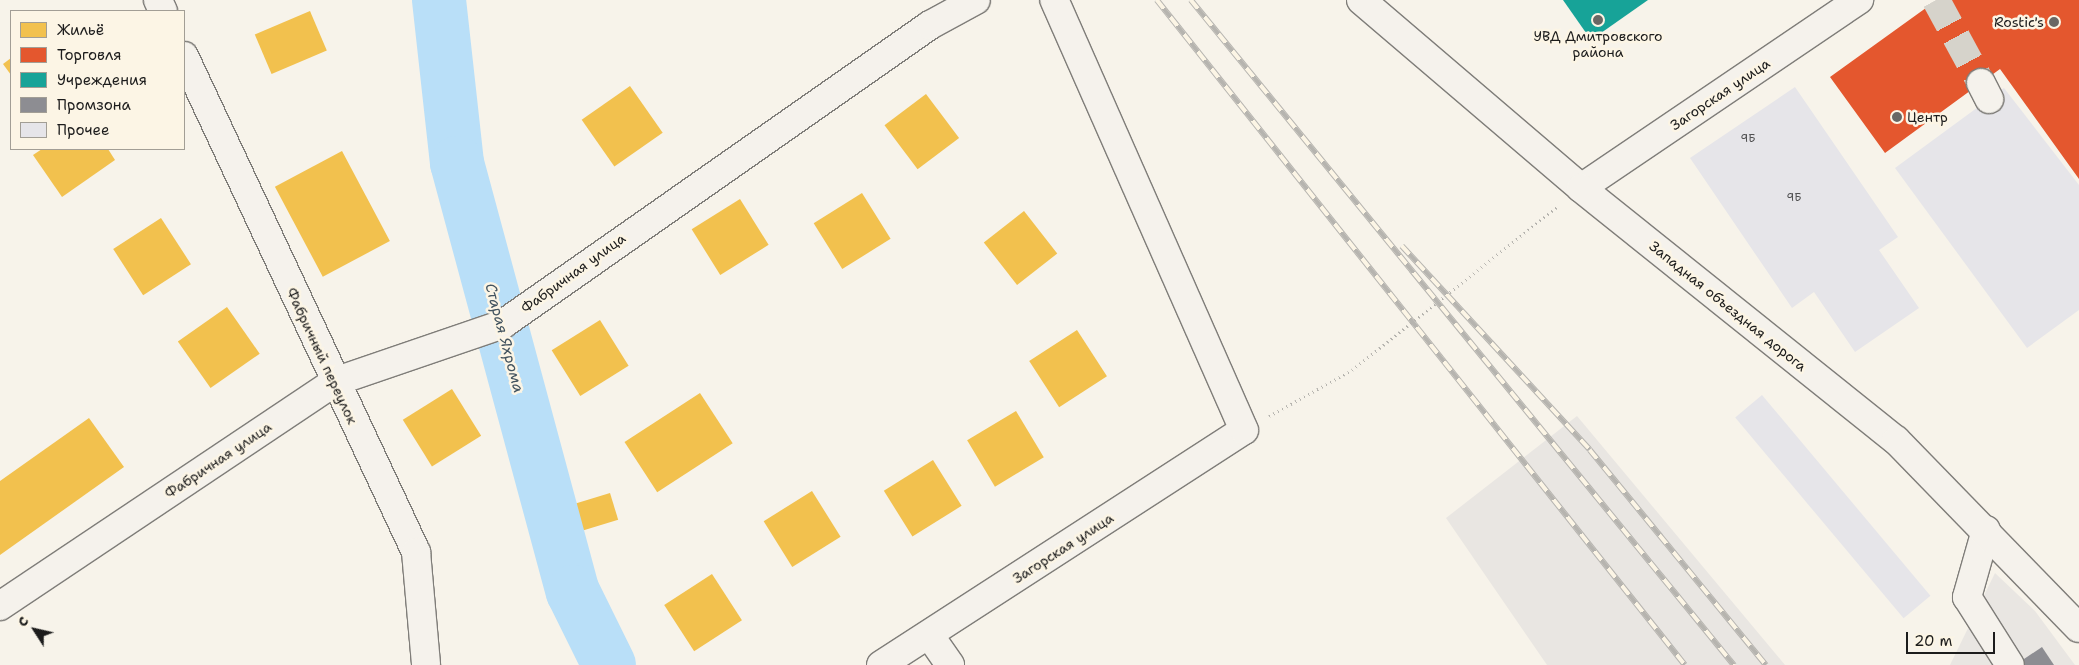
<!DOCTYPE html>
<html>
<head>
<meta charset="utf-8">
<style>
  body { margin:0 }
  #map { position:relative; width:2079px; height:665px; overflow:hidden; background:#f7f3ea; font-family:"Shantell Sans",sans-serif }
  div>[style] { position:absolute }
  .built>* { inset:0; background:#e9e6e2 }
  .homes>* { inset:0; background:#f2c14e; transform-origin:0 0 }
  .shops>* { inset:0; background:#e4572e }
  .public>* { inset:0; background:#17a398 }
  .industry>* { inset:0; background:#8d8d92 }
  .river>* { height:54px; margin:-27px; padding:0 27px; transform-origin:27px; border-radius:27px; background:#b9dff8 }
  .building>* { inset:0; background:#e6e5e9; transform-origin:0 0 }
  .minor-tunnel>* { height:28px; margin-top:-14px; transform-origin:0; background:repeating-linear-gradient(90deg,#d6d3cb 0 28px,transparent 0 42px) }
  .path>* { height:3px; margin-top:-1.5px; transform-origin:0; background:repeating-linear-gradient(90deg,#b6b4af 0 1px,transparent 0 5px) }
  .roads { filter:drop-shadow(1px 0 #7f7d79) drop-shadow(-1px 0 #7f7d79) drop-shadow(0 1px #7f7d79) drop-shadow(0 -1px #7f7d79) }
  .minor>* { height:28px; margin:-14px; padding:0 14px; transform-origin:14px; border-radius:14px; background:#f5f2ec }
  .major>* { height:28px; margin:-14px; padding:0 14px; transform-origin:14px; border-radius:14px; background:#f5f2ec }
  .rail>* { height:5.5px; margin-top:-2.75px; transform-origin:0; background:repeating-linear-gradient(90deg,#fcf5e5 0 11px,#b6b4af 0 22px); box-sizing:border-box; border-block:1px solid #b6b4af }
  .dots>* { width:14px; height:14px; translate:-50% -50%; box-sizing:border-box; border:2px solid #fcf5e5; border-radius:50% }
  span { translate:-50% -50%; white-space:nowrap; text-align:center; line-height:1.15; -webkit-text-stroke:5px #fcf5e5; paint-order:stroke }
  .number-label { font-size:11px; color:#4e4e4f }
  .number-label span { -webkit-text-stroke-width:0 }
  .poi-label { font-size:14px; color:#1c1c1c }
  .right { translate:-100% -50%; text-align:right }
  .left { translate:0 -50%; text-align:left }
  .street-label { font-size:14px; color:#1c1c1c }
  .water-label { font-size:15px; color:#435460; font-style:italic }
  .legend { position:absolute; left:10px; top:10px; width:175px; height:140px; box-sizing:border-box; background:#fcf5e5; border:1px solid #a29e95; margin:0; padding:6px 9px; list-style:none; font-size:15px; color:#1c1c1c }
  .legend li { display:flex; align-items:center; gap:10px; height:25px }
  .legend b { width:25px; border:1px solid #a29e95 }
  .north { position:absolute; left:10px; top:605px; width:50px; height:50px; -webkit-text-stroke:4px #fcf5e5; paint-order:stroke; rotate:305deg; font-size:14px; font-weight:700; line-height:20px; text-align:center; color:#1c1c1c }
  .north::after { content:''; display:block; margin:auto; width:18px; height:22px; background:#1c1c1c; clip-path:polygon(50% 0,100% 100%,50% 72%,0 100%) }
  .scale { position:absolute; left:1906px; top:632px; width:89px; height:22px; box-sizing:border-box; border:2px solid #1c1c1c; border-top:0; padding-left:6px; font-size:15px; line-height:18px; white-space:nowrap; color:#1c1c1c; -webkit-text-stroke:4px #fcf5e5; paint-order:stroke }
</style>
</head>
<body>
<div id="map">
  <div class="built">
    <div style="clip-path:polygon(1577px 416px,1785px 665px,1547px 665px,1446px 518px)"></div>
    <div style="clip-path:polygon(1995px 573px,2035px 611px,2075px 665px,1950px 665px)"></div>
  </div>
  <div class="homes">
    <div style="left:310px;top:11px;width:43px;height:60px;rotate:67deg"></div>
    <div style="clip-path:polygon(11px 58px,11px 75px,3px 64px)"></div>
    <div style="left:630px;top:86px;width:57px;height:59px;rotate:55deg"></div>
    <div style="left:926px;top:94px;width:55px;height:52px;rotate:53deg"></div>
    <div style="clip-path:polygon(42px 149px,108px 149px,115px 160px,62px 197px,33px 155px)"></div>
    <div style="left:342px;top:151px;width:102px;height:76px;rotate:62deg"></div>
    <div style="left:862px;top:193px;width:54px;height:57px;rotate:58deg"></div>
    <div style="left:740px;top:199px;width:54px;height:57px;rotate:58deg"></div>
    <div style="left:1024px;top:211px;width:54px;height:51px;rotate:52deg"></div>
    <div style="left:161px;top:218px;width:55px;height:57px;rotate:57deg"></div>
    <div style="left:227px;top:307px;width:57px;height:60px;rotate:55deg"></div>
    <div style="left:600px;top:320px;width:54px;height:57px;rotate:58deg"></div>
    <div style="left:1077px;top:330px;width:55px;height:57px;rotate:57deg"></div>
    <div style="left:452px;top:389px;width:55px;height:58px;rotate:58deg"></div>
    <div style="left:700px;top:393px;width:60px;height:90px;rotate:57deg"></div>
    <div style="left:1016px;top:411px;width:54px;height:57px;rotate:59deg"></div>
    <div style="clip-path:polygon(89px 418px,124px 467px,0 555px,0 481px)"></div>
    <div style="left:933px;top:460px;width:54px;height:58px;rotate:58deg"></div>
    <div style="left:812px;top:491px;width:54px;height:57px;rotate:58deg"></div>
    <div style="left:610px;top:493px;width:28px;height:60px;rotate:73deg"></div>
    <div style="left:712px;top:574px;width:55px;height:57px;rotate:57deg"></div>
  </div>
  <div class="shops">
    <div style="clip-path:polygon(1937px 0,2079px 0,2079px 179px,2000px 69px,1885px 153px,1830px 77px)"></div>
  </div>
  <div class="public">
    <div style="clip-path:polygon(1563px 0,1648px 0,1591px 40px)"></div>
  </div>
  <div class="industry">
    <div style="clip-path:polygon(2042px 647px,2054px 665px,2015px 665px)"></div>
  </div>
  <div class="river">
    <div style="left:439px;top:0;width:164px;rotate:83.7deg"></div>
    <div style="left:457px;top:163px;width:444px;rotate:74.9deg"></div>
    <div style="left:573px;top:592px;width:81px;rotate:63.7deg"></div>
  </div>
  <div class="building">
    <div style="clip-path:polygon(1795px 87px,1898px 237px,1879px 250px,1919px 308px,1855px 352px,1814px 292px,1792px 308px,1690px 158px)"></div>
    <div style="clip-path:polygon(2004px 88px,2079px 185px,2079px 310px,2027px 348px,1895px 168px)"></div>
    <div style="left:1762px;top:395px;width:262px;height:35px;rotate:50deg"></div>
  </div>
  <div class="minor-tunnel">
    <div style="left:1936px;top:0;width:94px;rotate:61.5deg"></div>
  </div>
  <div class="path">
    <div style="left:1269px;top:416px;width:95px;rotate:-29deg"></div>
    <div style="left:1352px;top:370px;width:263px;rotate:-38.5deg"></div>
  </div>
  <div class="roads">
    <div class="minor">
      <div style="left:158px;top:0;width:12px;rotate:66deg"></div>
      <div style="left:184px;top:56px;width:548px;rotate:64.93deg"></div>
      <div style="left:416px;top:552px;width:113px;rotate:84.9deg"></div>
      <div style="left:1981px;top:83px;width:18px;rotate:63deg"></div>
      <div style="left:1581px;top:188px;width:336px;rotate:-34.1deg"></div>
      <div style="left:1986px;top:530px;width:70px;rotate:105.8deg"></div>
      <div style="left:1967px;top:597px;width:80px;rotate:57.7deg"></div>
      <div style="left:0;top:606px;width:402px;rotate:-33.8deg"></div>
      <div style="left:334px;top:382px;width:179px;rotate:-18.9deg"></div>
      <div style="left:503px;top:324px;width:521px;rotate:-35deg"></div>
      <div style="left:930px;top:25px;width:52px;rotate:-28.5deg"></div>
      <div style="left:930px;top:636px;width:35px;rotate:55deg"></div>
      <div style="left:881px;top:665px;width:432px;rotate:-32.9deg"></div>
      <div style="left:1244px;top:430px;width:470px;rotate:-113.8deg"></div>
    </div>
    <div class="major">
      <div style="left:1361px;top:0;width:289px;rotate:40.5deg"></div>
      <div style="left:1581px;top:188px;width:403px;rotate:38.7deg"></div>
      <div style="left:1896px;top:440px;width:262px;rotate:45.8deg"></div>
    </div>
  </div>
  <div class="rail">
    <div style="left:1157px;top:0;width:849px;rotate:51.55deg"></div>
    <div style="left:1191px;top:0;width:859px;rotate:50.77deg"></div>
    <div style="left:1402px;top:246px;width:277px;rotate:47.3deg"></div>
    <div style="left:1590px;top:450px;width:278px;rotate:50.7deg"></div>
  </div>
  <div class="dots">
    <div style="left:1598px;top:20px;background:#696764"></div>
    <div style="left:2054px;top:22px;background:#696764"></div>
    <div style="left:1897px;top:117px;background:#696764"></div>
  </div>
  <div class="number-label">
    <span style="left:1748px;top:139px">9Б</span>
    <span style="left:1794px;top:198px">9Б</span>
  </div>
  <div class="poi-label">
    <span class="right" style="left:2044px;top:22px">Rostic's</span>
    <span style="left:1598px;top:44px">УВД Дмитровского<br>района</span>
    <span class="left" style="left:1907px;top:117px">Центр</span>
  </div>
  <div class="street-label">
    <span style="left:1720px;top:94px;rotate:-34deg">Загорская улица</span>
    <span style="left:573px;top:273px;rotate:-36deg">Фабричная улица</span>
    <span style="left:1728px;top:306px;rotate:39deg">Западная объездная дорога</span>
    <span style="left:322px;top:356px;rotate:65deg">Фабричный переулок</span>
    <span style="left:218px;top:460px;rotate:-34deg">Фабричная улица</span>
    <span style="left:1063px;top:548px;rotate:-33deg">Загорская улица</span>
  </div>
  <div class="water-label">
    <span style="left:504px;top:338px;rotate:75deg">Старая Яхрома</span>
  </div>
  <ul class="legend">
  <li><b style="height:14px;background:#f2c14e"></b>Жильё</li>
  <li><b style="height:14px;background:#e4572e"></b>Торговля</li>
  <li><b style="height:14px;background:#17a398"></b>Учреждения</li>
  <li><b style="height:14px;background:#8d8d92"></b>Промзона</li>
  <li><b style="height:14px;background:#e6e5e9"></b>Прочее</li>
  </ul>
  <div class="north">С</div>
  <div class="scale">20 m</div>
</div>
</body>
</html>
